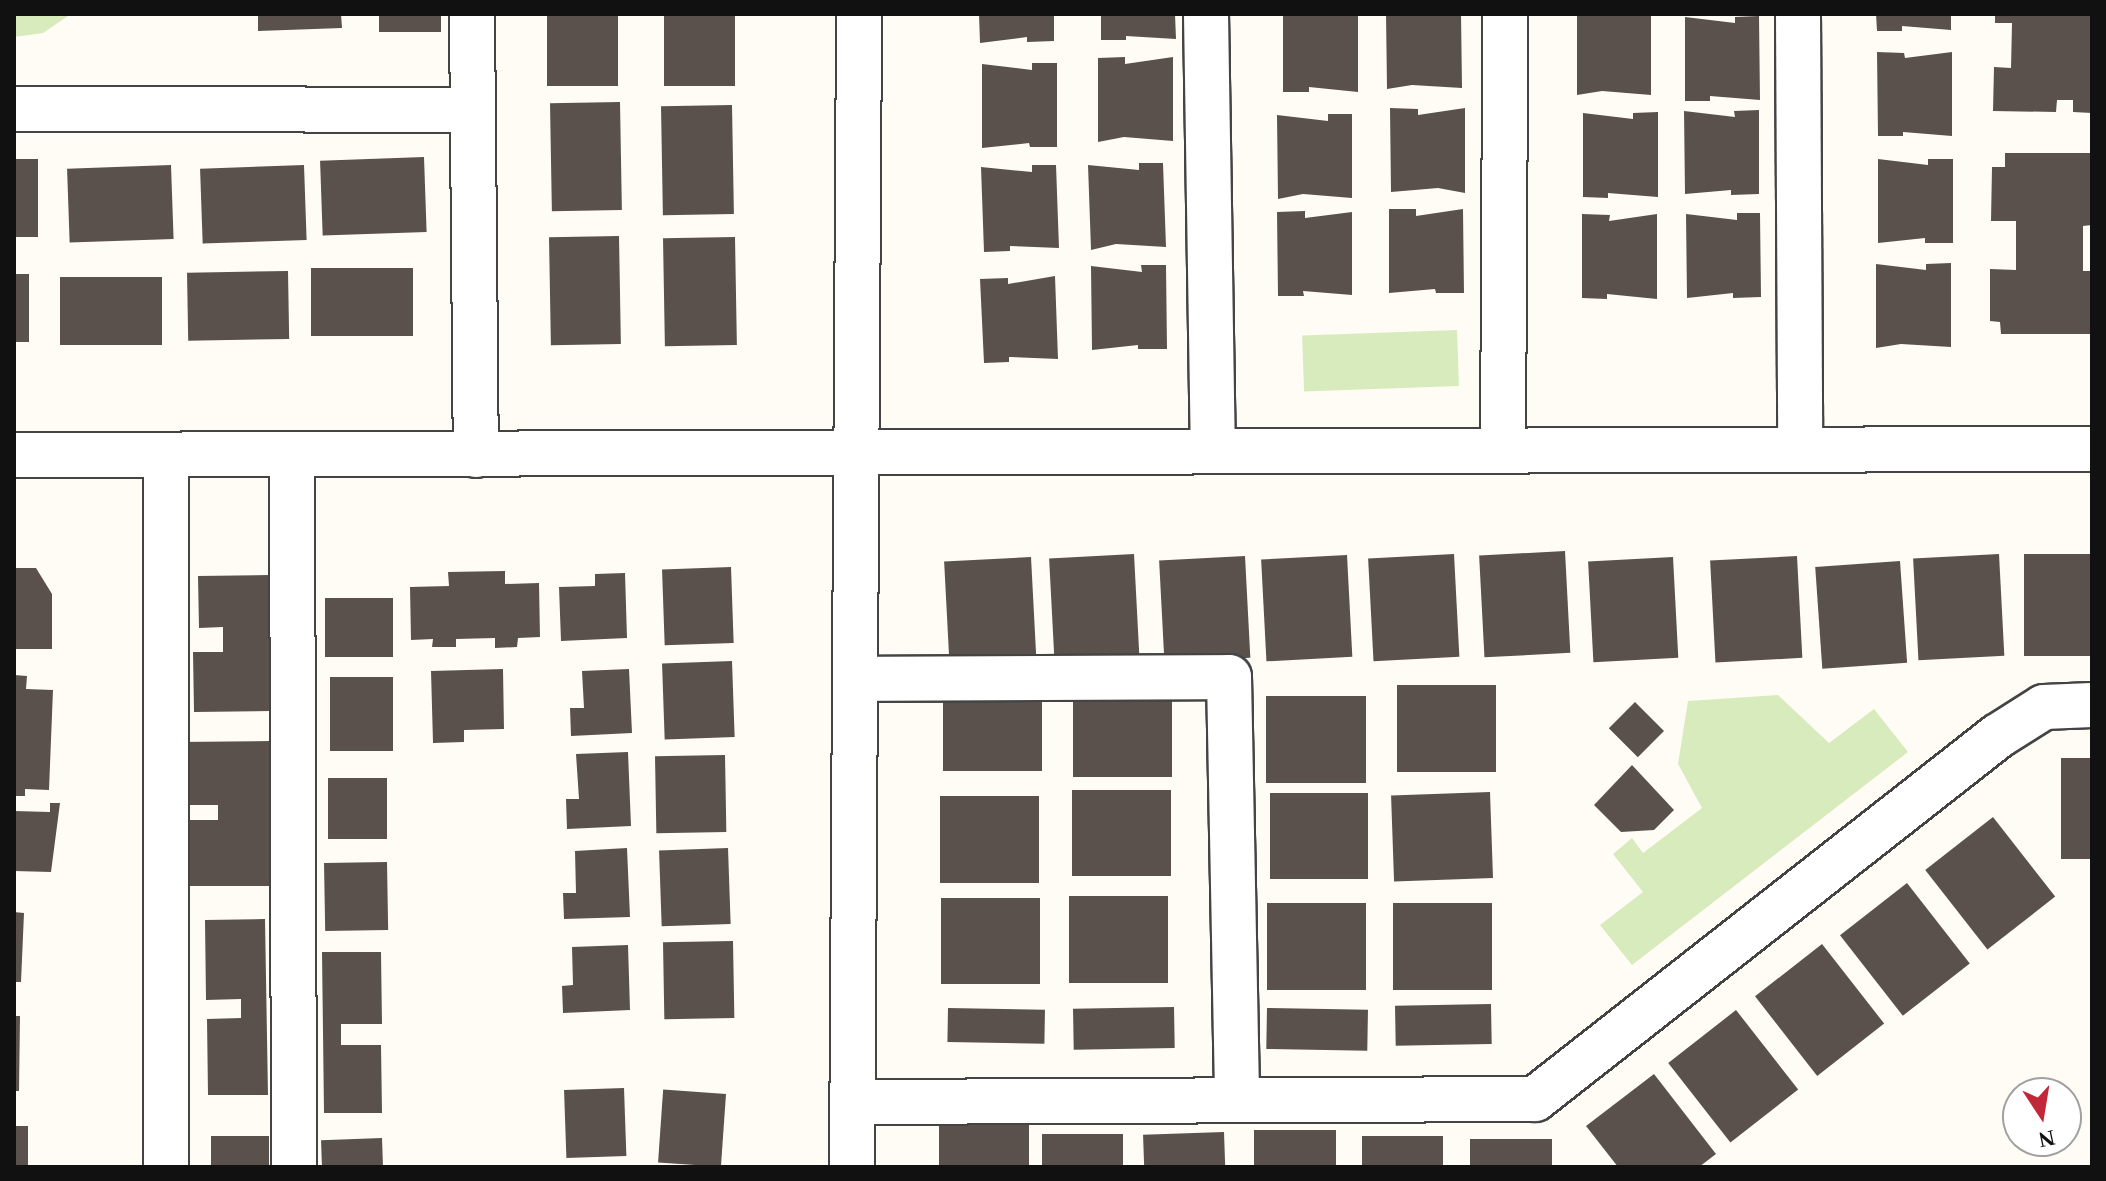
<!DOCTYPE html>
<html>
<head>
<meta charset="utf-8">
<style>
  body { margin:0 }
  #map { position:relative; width:2106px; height:1181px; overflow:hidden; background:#fffcf5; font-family:"Times New Roman",serif }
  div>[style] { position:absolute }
  .green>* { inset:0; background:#d8ebbd; transform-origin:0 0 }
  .building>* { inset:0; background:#5a514d; transform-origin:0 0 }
  .roads { filter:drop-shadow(2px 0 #444) drop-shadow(-2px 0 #444) drop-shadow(0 2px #444) drop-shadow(0 -2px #444) }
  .minor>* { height:44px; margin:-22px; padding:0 22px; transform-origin:22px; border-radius:22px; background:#fff }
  span { translate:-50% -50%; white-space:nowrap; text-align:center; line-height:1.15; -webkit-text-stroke:8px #fff; paint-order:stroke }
  .frame { position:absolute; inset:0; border:16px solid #111; pointer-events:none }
  .north { position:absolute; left:2002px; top:1077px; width:80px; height:80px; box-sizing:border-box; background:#fff; border:2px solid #a0a0a0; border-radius:50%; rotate:168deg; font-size:22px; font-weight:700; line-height:32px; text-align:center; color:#111 }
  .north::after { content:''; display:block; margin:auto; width:28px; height:36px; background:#c3273a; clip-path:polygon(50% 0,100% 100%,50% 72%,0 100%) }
</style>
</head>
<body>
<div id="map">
  <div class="green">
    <div style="clip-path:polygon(14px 14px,71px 14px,43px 33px,14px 37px)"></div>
    <div style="left:1457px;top:330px;width:56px;height:155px;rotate:88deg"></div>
    <div style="clip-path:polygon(1778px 695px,1829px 743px,1874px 709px,1908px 752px,1632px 965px,1600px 925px,1643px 892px,1613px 854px,1632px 838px,1643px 853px,1702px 808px,1678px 764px,1688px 701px)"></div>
  </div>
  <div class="building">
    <div style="clip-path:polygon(258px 14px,341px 14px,342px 28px,258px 31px)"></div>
    <div style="left:379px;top:14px;width:62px;height:18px"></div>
    <div style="left:547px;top:14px;width:71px;height:72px"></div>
    <div style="left:664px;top:14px;width:71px;height:72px"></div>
    <div style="clip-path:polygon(979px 14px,1054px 14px,1054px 41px,1027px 42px,1027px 37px,980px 43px)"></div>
    <div style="clip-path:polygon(1101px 14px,1175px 14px,1176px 39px,1126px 36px,1126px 40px,1101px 40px)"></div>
    <div style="clip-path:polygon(1283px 14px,1358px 14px,1358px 92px,1309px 87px,1309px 92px,1283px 92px)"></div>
    <div style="clip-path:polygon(1386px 14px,1461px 14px,1462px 88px,1412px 85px,1387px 89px)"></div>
    <div style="clip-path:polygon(1577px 14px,1651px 14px,1651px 95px,1602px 91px,1577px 95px)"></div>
    <div style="clip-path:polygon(1876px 14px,1951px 14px,1951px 30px,1902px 26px,1902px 31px,1877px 31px)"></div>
    <div style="clip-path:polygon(1995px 14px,2092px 14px,2092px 113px,2073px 112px,2073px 100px,2057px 100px,2056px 112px,1993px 111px,1994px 67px,2011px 68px,2012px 23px,1995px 23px)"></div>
    <div style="clip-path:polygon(1759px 16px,1760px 100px,1710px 96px,1710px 101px,1685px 101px,1685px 17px,1735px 23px,1735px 17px)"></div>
    <div style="clip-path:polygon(1877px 52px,1904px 53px,1905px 58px,1952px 52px,1952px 136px,1903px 132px,1903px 136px,1878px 136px)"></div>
    <div style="clip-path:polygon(1125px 57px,1125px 64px,1173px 57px,1173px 141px,1124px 137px,1098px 142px,1098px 58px)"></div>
    <div style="clip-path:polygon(1032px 63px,1057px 63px,1057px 147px,1030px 147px,1029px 143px,982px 148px,982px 64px,1032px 70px)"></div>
    <div style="left:620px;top:102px;width:108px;height:70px;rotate:89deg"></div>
    <div style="left:732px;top:105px;width:109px;height:71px;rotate:89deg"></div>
    <div style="clip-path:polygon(1390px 108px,1418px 109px,1418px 115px,1465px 108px,1465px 193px,1438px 188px,1391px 192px)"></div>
    <div style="clip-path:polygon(1759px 110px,1759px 194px,1731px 195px,1731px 190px,1685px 194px,1684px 111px,1735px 117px,1734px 111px)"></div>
    <div style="clip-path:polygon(1658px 112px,1658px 197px,1608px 193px,1608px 198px,1583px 197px,1583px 113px,1633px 119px,1633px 113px)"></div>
    <div style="clip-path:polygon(1328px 114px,1352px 114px,1352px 198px,1303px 194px,1278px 199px,1277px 115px,1328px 121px)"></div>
    <div style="clip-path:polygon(2005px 153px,2092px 153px,2092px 225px,2083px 226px,2083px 271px,2092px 271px,2092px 334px,2001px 334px,2000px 322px,1990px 321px,1990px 269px,2016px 270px,2016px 221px,1991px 221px,1992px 167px,2005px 167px)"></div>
    <div style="left:424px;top:157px;width:75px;height:104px;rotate:88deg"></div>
    <div style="left:14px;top:159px;width:24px;height:78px"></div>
    <div style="clip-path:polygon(1878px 159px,1928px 165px,1928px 159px,1953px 159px,1953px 243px,1925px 243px,1925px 238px,1878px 243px)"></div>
    <div style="clip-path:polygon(1139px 163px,1163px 163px,1166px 247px,1116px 244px,1091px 250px,1088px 165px,1139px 170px)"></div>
    <div style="left:171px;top:165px;width:74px;height:104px;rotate:88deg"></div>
    <div style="left:304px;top:165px;width:75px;height:104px;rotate:88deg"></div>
    <div style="clip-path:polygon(1032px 165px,1056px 165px,1059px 248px,1010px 246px,1010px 251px,984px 252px,981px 167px,1032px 172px)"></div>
    <div style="clip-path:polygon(1389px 209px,1416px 209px,1416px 216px,1463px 209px,1464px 293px,1436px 293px,1435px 289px,1389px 293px)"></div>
    <div style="clip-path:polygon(1305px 211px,1305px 218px,1352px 212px,1352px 295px,1303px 291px,1304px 296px,1278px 296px,1277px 212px)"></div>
    <div style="clip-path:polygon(1737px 213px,1760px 213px,1761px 297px,1733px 298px,1733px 293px,1687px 298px,1686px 214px,1737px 220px)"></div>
    <div style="clip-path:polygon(1582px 214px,1610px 215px,1609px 221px,1657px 214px,1657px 299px,1607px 294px,1607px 299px,1582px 298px)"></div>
    <div style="left:619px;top:236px;width:108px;height:70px;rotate:89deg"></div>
    <div style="left:735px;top:237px;width:108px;height:72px;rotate:89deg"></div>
    <div style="clip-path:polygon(1951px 263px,1951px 347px,1901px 344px,1876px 348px,1876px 264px,1926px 270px,1926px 264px)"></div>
    <div style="clip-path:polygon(1141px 265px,1166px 265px,1167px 349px,1138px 349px,1138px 345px,1092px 350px,1091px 266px,1142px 272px)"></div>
    <div style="left:413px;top:268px;width:68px;height:102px;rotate:90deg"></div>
    <div style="left:288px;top:271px;width:68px;height:101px;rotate:89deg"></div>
    <div style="left:14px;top:274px;width:15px;height:68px"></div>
    <div style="clip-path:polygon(1055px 276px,1058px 359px,1009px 357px,1009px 362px,984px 363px,980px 279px,1008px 278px,1008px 284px)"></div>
    <div style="left:162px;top:277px;width:68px;height:102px;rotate:90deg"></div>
    <div style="left:1565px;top:551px;width:102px;height:86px;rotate:87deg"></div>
    <div style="left:1134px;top:554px;width:102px;height:85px;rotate:87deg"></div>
    <div style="left:1454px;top:554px;width:103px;height:86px;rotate:87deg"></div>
    <div style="left:1999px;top:554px;width:102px;height:86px;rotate:87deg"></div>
    <div style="left:2092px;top:554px;width:102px;height:68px;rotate:90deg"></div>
    <div style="left:1347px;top:555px;width:102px;height:86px;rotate:87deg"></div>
    <div style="left:1245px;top:556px;width:102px;height:86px;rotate:87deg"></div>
    <div style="left:1797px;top:556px;width:102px;height:87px;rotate:87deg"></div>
    <div style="left:1031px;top:557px;width:103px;height:87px;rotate:87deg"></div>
    <div style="left:1673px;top:557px;width:101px;height:85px;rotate:87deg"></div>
    <div style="left:1900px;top:561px;width:102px;height:85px;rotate:86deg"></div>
    <div style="left:731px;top:567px;width:76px;height:69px;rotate:88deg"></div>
    <div style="clip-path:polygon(14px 568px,36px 568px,52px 594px,52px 649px,14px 649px)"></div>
    <div style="clip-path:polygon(505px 571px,505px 584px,539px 583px,540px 637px,518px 638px,517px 647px,495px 648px,495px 638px,456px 639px,456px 647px,432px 647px,433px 639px,411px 640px,410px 587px,449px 586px,448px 572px)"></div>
    <div style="clip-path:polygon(625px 573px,627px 638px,561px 641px,559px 587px,595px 586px,595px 574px)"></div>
    <div style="clip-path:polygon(270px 575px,271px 711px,194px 712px,193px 652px,223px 652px,223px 627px,199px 628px,198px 576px)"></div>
    <div style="left:325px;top:598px;width:68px;height:59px"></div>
    <div style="left:732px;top:661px;width:76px;height:70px;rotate:88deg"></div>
    <div style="clip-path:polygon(503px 669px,504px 729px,464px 730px,464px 742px,433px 743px,431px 671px)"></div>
    <div style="clip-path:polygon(629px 669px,632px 733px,571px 736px,570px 708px,584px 708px,582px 671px)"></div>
    <div style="clip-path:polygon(14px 675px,27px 676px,26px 689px,53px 690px,49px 790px,25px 789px,25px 796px,14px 796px)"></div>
    <div style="left:330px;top:677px;width:63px;height:74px"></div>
    <div style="left:943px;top:685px;width:99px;height:86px"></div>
    <div style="left:1496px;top:685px;width:87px;height:99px;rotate:90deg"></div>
    <div style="left:1073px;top:690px;width:99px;height:87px"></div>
    <div style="left:1266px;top:696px;width:100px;height:87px"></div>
    <div style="left:1635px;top:702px;width:41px;height:37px;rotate:45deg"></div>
    <div style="clip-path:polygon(271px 741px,271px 886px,174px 886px,174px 820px,218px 820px,218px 805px,177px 805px,177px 742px)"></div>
    <div style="clip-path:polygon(628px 752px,631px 826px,567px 829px,566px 799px,579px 799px,576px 754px)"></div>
    <div style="left:725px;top:755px;width:77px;height:70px;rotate:89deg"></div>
    <div style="left:2092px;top:758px;width:101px;height:31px;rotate:90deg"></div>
    <div style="clip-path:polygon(1632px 765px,1674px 810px,1654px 830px,1621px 832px,1594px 805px)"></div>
    <div style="left:328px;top:778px;width:59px;height:61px"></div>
    <div style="left:1171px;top:790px;width:86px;height:99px;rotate:90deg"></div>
    <div style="left:1490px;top:792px;width:86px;height:99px;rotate:88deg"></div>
    <div style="left:1270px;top:793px;width:98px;height:86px"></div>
    <div style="left:940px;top:796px;width:99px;height:87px"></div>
    <div style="clip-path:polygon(50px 803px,60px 803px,51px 872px,14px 871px,14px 811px,50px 812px)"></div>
    <div style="left:1993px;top:817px;width:101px;height:86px;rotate:52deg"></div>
    <div style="clip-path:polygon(627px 848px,630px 917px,564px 919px,563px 893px,576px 893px,575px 851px)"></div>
    <div style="left:728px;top:848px;width:76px;height:69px;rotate:88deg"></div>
    <div style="left:387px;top:862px;width:68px;height:63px;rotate:89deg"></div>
    <div style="left:1907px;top:883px;width:102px;height:85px;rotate:52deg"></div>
    <div style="left:1069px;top:896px;width:99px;height:87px"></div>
    <div style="left:941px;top:898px;width:99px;height:86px"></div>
    <div style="left:1267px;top:903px;width:99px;height:87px"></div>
    <div style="left:1492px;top:903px;width:87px;height:99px;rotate:90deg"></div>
    <div style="clip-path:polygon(14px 912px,24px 913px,21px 982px,14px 982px)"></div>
    <div style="clip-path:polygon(265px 919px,268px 1095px,208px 1095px,207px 1019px,241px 1018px,241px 999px,206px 1000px,205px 920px)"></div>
    <div style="left:733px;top:941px;width:77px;height:70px;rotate:89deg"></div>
    <div style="left:1822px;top:944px;width:101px;height:85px;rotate:52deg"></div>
    <div style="clip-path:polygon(628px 945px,630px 1010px,563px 1013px,562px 986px,573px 985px,572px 947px)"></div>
    <div style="clip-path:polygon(322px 952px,381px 952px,382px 1024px,341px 1024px,341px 1045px,381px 1045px,382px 1113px,324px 1113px)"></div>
    <div style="left:1491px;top:1004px;width:40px;height:96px;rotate:89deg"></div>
    <div style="left:1174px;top:1007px;width:41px;height:101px;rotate:89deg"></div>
    <div style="left:948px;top:1008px;width:97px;height:34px;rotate:1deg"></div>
    <div style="left:1267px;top:1008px;width:101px;height:41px;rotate:1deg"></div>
    <div style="left:1736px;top:1010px;width:101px;height:86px;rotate:52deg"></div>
    <div style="clip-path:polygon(14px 1016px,20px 1016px,19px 1091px,14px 1091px)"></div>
    <div style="clip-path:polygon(1654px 1074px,1716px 1154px,1699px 1167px,1618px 1167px,1586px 1126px)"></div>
    <div style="left:624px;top:1088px;width:68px;height:60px;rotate:88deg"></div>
    <div style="left:726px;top:1094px;width:73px;height:63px;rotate:94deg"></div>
    <div style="left:939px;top:1112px;width:90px;height:55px"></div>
    <div style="left:14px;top:1126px;width:14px;height:41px"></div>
    <div style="left:1336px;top:1130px;width:37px;height:82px;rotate:90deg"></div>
    <div style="left:1224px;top:1132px;width:35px;height:81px;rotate:88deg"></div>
    <div style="left:1123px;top:1134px;width:33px;height:81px;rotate:90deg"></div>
    <div style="left:211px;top:1136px;width:58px;height:31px"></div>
    <div style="left:1443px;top:1136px;width:31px;height:81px;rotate:90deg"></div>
    <div style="left:382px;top:1138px;width:29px;height:61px;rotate:88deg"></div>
    <div style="left:1552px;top:1139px;width:28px;height:82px;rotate:90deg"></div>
  </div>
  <div class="roads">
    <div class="minor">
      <div style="left:472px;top:14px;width:441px;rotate:89.5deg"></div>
      <div style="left:1206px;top:14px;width:437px;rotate:89.1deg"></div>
      <div style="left:1798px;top:14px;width:436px;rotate:89.7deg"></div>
      <div style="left:14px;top:109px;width:459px;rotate:0.1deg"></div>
      <div style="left:1503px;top:451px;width:437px;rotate:-89.7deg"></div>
      <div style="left:14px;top:455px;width:2078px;rotate:-0.17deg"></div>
      <div style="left:166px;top:456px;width:711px;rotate:90deg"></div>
      <div style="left:292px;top:456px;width:711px;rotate:89.84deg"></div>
      <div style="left:856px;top:679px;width:373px;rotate:-0.3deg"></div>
      <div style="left:1229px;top:677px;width:423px;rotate:88.9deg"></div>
      <div style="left:853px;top:1102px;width:682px;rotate:-0.25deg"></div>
      <div style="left:1535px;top:1099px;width:588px;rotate:-38.1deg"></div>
      <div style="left:1998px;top:736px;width:54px;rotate:-32.2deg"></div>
      <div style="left:2044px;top:707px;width:48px;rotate:-2.4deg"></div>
      <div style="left:852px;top:1167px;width:1153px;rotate:-89.65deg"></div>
    </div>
  </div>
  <div class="frame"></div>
  <div class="north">N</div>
</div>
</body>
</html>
